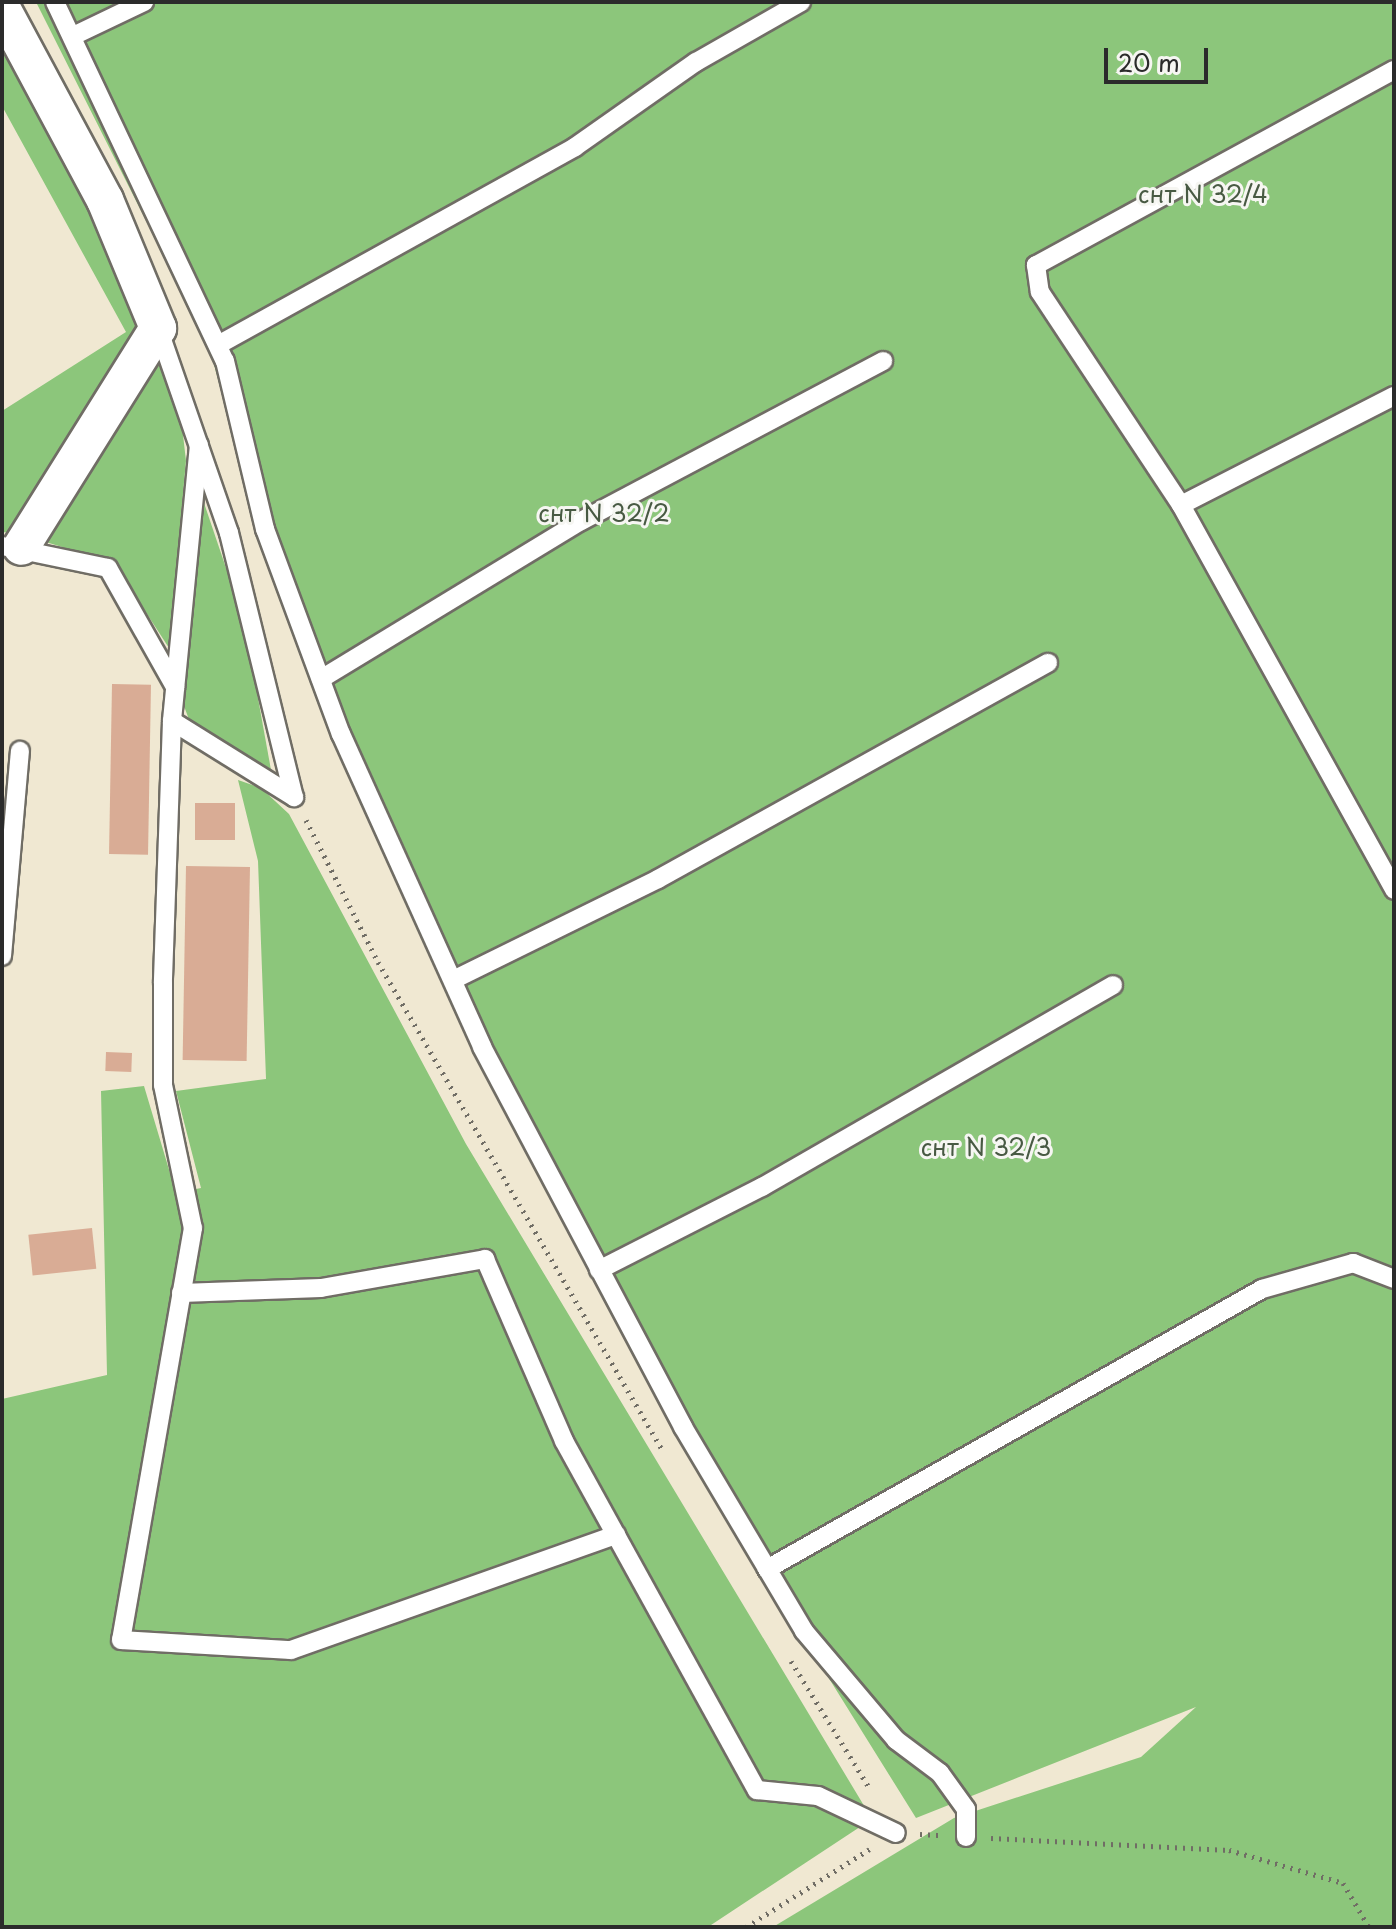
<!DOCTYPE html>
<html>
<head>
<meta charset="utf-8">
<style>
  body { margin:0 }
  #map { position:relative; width:1396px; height:1929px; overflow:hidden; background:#f0e8d2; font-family:"Playpen Sans",sans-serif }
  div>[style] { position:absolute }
  .green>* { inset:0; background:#8cc67b }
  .building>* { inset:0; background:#d9ac95; transform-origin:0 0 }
  .path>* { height:5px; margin-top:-2.5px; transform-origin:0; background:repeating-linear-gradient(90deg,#706d65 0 2px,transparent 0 8px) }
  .roads { filter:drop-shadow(2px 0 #706d65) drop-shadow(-2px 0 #706d65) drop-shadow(0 2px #706d65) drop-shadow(0 -2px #706d65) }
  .service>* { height:18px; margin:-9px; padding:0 9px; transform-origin:9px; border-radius:9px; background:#fff }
  .minor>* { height:36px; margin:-18px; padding:0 18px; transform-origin:18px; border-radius:18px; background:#fff }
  span { translate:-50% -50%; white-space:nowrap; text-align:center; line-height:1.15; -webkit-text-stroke:6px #f6f6f2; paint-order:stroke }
  .park-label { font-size:24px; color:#485a43 }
  .frame { position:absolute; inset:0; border:4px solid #2b2b2b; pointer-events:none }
  .scale { position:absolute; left:1104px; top:48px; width:104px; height:36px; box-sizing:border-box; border:4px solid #2b2b2b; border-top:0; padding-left:10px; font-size:24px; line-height:28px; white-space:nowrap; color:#2b2b2b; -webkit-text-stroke:6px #f6f6f2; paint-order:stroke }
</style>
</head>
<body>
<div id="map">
  <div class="green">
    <div style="clip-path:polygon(36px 2px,1394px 2px,1394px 1927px,773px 1927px,954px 1818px,1141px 1757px,1196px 1707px,916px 1818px,671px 1425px,442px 977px,312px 683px,258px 529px,209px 346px)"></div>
    <div style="clip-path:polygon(2px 38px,96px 212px,146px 331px,12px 533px,2px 532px,2px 411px,126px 332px,2px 106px)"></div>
    <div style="clip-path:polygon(156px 357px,182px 426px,186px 461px,169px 648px,114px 563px,36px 539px)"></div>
    <div style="clip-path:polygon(203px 500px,244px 621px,271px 770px,193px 730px,182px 701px)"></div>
    <div style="clip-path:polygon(238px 780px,261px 788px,289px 814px,466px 1144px,872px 1819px,708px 1927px,2px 1927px,2px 1399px,107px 1375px,101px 1091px,144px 1086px,176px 1193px,201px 1188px,176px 1091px,266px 1079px,258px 861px)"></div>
  </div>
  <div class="building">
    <div style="left:112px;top:684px;width:39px;height:170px;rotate:1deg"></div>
    <div style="left:195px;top:803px;width:40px;height:37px"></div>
    <div style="left:186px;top:866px;width:64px;height:194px;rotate:1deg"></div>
    <div style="left:106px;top:1052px;width:26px;height:19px;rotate:2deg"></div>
    <div style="left:92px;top:1228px;width:41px;height:64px;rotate:84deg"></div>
  </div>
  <div class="path">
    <div style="left:306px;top:820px;width:159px;rotate:63.1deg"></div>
    <div style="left:378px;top:962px;width:566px;rotate:59.77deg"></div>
    <div style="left:791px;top:1661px;width:150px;rotate:58.3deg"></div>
    <div style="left:920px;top:1834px;width:22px;rotate:3deg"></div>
    <div style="left:991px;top:1838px;width:238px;rotate:2.9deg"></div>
    <div style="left:1229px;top:1850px;width:119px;rotate:16.1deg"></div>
    <div style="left:1343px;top:1883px;width:51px;rotate:59.4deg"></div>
    <div style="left:746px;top:1927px;width:146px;rotate:-32.2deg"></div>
  </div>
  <div class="roads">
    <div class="service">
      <div style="left:55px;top:2px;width:397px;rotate:64.7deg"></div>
      <div style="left:225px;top:361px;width:173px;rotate:76.6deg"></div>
      <div style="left:265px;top:529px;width:219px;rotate:69.7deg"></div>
      <div style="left:341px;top:734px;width:343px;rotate:65.7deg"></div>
      <div style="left:482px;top:1047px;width:430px;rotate:62.1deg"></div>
      <div style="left:683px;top:1427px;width:237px;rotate:59.3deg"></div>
      <div style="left:804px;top:1631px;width:143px;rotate:49.8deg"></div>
      <div style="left:896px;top:1740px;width:55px;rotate:36.9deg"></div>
      <div style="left:940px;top:1773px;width:44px;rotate:54.2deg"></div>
      <div style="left:966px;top:1809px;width:28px;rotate:90deg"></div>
      <div style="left:73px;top:36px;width:79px;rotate:-25.6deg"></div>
      <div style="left:1394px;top:70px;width:408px;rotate:151.4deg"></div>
      <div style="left:1036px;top:265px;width:27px;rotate:82deg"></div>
      <div style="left:1040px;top:292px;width:255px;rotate:56.5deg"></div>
      <div style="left:1181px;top:505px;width:440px;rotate:61deg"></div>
      <div style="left:158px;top:328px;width:217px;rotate:70.9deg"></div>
      <div style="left:229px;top:533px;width:272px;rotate:76.2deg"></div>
      <div style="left:218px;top:345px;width:408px;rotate:-29deg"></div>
      <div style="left:575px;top:147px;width:148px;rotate:-35.1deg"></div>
      <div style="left:696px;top:62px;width:121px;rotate:-29.7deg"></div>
      <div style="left:199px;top:445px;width:277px;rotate:95.6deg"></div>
      <div style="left:172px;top:721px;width:262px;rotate:92deg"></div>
      <div style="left:163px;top:983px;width:102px;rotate:90deg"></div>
      <div style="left:163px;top:1085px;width:146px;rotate:78.2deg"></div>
      <div style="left:193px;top:1228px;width:418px;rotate:99.9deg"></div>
      <div style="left:121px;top:1640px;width:170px;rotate:3.4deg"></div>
      <div style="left:291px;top:1650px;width:345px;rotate:-19.5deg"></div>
      <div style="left:1181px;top:505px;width:239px;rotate:-27.1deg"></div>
      <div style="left:2px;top:546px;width:108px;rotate:11.7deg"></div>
      <div style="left:108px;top:568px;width:137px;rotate:60.6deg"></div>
      <div style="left:321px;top:679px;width:304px;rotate:-31.3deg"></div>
      <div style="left:581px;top:521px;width:342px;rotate:-27.9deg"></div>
      <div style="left:172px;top:721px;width:144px;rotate:31.9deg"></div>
      <div style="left:2px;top:956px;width:206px;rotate:-85deg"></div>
      <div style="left:455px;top:979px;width:226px;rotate:-26.2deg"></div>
      <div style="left:658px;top:879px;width:446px;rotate:-29deg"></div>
      <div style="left:599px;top:1270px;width:183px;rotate:-27deg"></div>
      <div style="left:762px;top:1187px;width:405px;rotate:-29.9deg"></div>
      <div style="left:181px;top:1293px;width:140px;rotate:-2deg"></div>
      <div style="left:321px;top:1288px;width:167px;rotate:-10deg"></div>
      <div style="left:485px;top:1259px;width:198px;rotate:66.5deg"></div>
      <div style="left:564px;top:1441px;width:399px;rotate:61.1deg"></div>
      <div style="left:757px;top:1790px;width:61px;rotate:5.6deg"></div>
      <div style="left:818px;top:1796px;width:86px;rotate:25.4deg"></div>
      <div style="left:767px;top:1569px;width:569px;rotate:-29.49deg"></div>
      <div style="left:1262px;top:1289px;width:95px;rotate:-15.9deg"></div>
      <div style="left:1353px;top:1263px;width:44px;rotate:21.3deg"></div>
    </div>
    <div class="minor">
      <div style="left:2px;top:8px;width:218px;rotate:61.8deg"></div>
      <div style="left:105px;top:200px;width:139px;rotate:67.5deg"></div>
      <div style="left:158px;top:328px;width:258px;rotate:122deg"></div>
    </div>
  </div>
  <div class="park-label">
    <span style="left:1203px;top:194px">снт N 32/4</span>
    <span style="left:604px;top:513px">снт N 32/2</span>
    <span style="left:986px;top:1147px">снт N 32/3</span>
  </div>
  <div class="frame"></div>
  <div class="scale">20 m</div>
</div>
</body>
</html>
